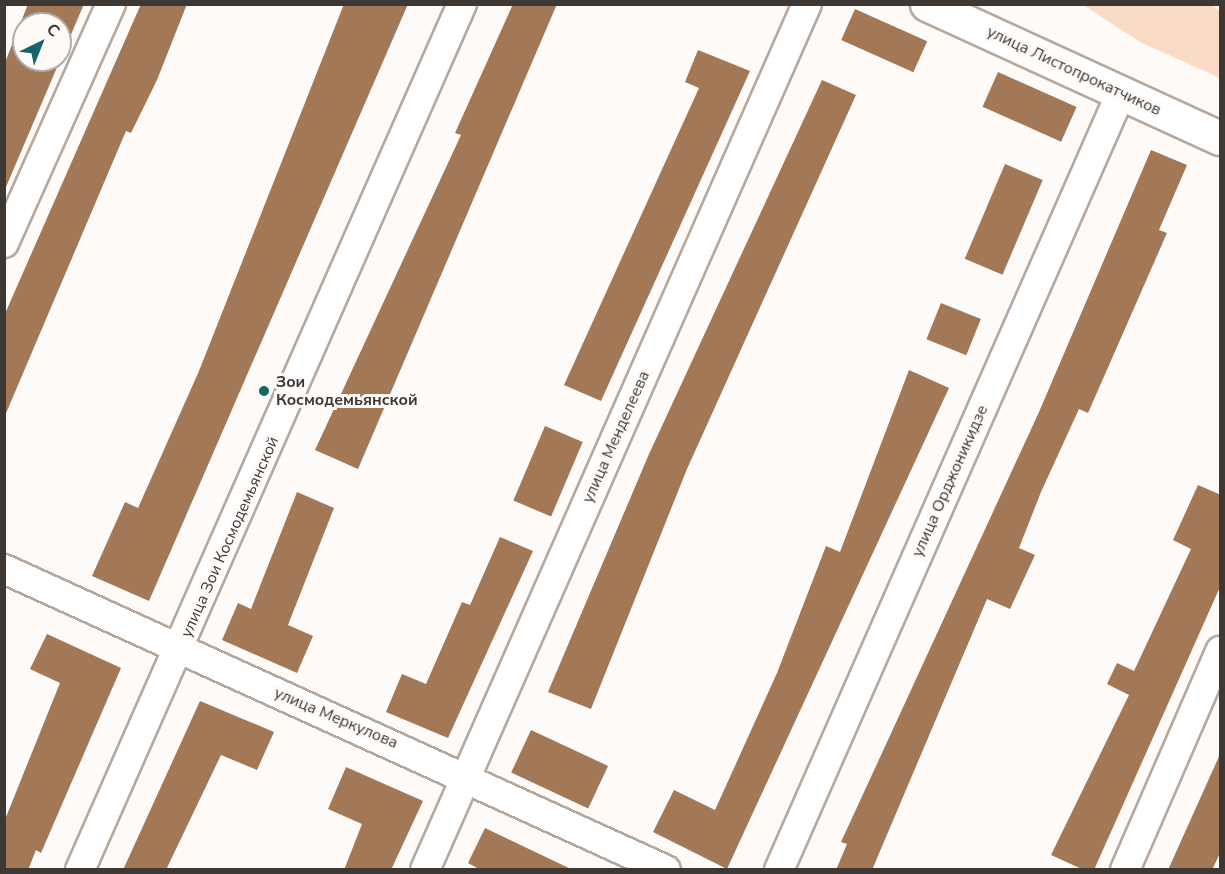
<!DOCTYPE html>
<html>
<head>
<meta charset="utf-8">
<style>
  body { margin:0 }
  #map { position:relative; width:1225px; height:874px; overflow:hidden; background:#fdfaf8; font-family:"Nunito Sans",sans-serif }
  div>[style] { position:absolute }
  .green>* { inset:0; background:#f9dbc5 }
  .building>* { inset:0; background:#a27857; transform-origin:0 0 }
  .roads { filter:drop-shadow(2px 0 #b7a89d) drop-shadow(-2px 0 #b7a89d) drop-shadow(0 2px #b7a89d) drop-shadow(0 -2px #b7a89d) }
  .minor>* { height:28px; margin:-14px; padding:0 14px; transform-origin:14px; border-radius:14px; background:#fff }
  .tertiary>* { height:33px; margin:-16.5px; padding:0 16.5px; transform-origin:16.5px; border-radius:16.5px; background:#fff }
  .dots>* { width:16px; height:16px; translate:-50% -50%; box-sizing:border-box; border:3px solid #fdfaf8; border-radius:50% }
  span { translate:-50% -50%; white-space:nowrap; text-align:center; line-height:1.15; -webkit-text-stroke:6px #fdfaf8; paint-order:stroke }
  .street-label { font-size:16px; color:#3e3834 }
  .poi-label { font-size:16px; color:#3e3834; font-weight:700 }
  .left { translate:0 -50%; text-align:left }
  .frame { position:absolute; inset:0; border:6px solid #3e3834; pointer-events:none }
  .north { position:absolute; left:12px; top:12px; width:60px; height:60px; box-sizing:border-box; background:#fdfaf8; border:2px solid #b1acaa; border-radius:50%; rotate:43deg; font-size:16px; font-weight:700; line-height:24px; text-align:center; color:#3e3834 }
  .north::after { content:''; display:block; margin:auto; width:21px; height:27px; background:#17656a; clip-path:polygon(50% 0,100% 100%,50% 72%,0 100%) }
</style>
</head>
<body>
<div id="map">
  <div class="green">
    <div style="clip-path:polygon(1083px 5px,1213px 5px,1220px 11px,1220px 78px,1142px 43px)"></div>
  </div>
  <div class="building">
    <div style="clip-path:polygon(evenodd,28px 4px,84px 4px,6px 187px,4px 65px,28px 4px,24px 24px,60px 24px,60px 60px,24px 60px,24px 24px)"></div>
    <div style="clip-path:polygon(141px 4px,187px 4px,157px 80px,131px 133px,126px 131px,4px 418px,4px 316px)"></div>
    <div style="clip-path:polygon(344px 4px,408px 4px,149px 601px,92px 576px,125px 502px,138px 508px,199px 371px)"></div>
    <div style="clip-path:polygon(513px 4px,557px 4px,358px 469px,315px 450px,461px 135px,455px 133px)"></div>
    <div style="left:855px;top:9px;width:79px;height:34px;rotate:24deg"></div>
    <div style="clip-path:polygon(698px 50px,750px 71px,601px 401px,564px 385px,699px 88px,685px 82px)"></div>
    <div style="left:998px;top:72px;width:86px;height:38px;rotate:24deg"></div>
    <div style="clip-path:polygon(822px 80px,856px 95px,687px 469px,591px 709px,548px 692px,649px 454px)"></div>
    <div style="clip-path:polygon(1151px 150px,1187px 165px,1159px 230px,1167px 233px,1088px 413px,1079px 409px,1041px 492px,1019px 548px,1035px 555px,1010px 609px,987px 599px,872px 870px,836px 870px,847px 844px,841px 842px,1039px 412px)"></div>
    <div style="left:1005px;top:164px;width:41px;height:103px;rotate:23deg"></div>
    <div style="left:941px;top:303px;width:43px;height:39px;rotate:22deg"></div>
    <div style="clip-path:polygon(909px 370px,949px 388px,727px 869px,653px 832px,674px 790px,715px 810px,777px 673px,826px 546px,840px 552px)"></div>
    <div style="left:545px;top:426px;width:41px;height:81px;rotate:23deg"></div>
    <div style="clip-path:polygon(1198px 485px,1221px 495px,1220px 587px,1094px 870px,1084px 870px,1051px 855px,1129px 695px,1107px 684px,1117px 663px,1134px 671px,1191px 549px,1173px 540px)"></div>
    <div style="clip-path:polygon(297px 492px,334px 508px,288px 625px,313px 636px,297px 673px,222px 640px,238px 603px,251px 609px)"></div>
    <div style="clip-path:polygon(500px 537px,533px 551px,448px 738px,386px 712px,402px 674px,426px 684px,462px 602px,470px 605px)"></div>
    <div style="clip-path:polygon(47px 634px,121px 668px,41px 853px,36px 850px,28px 870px,4px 870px,4px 822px,60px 683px,30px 669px)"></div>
    <div style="clip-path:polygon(200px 701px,274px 732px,257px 770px,221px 755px,166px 870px,123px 870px)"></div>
    <div style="left:531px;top:730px;width:85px;height:47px;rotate:25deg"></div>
    <div style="clip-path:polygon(1221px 752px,1221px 851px,1212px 870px,1168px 870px)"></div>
    <div style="clip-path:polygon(346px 767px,423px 801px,391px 870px,344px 870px,362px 824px,328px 809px)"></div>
    <div style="clip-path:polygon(485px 828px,573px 870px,481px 870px,468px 863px)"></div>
  </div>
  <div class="roads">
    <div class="minor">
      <div style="left:4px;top:243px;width:262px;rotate:-65.9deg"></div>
      <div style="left:4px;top:569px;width:727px;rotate:24.45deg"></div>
      <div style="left:80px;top:870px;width:947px;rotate:-66.2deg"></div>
      <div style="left:425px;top:870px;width:947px;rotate:-66.2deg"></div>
      <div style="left:779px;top:870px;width:849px;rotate:-66.24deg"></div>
      <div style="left:1125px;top:870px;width:239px;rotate:-66.5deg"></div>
    </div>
    <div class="tertiary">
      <div style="left:927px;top:4px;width:322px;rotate:24.6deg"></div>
    </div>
  </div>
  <div class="dots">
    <div style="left:264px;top:391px;background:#17656a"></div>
  </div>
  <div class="street-label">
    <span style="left:1074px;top:71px;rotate:25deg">улица Листопрокатчиков</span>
    <span style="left:616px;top:437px;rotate:-66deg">улица Менделеева</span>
    <span style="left:950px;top:481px;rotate:-66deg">улица Орджоникидзе</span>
    <span style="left:230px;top:537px;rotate:-66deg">улица Зои Космодемьянской</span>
    <span style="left:336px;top:718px;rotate:23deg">улица Меркулова</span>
  </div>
  <div class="poi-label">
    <span class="left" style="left:276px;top:391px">Зои<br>Космодемьянской</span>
  </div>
  <div class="frame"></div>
  <div class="north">С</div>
</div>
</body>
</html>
